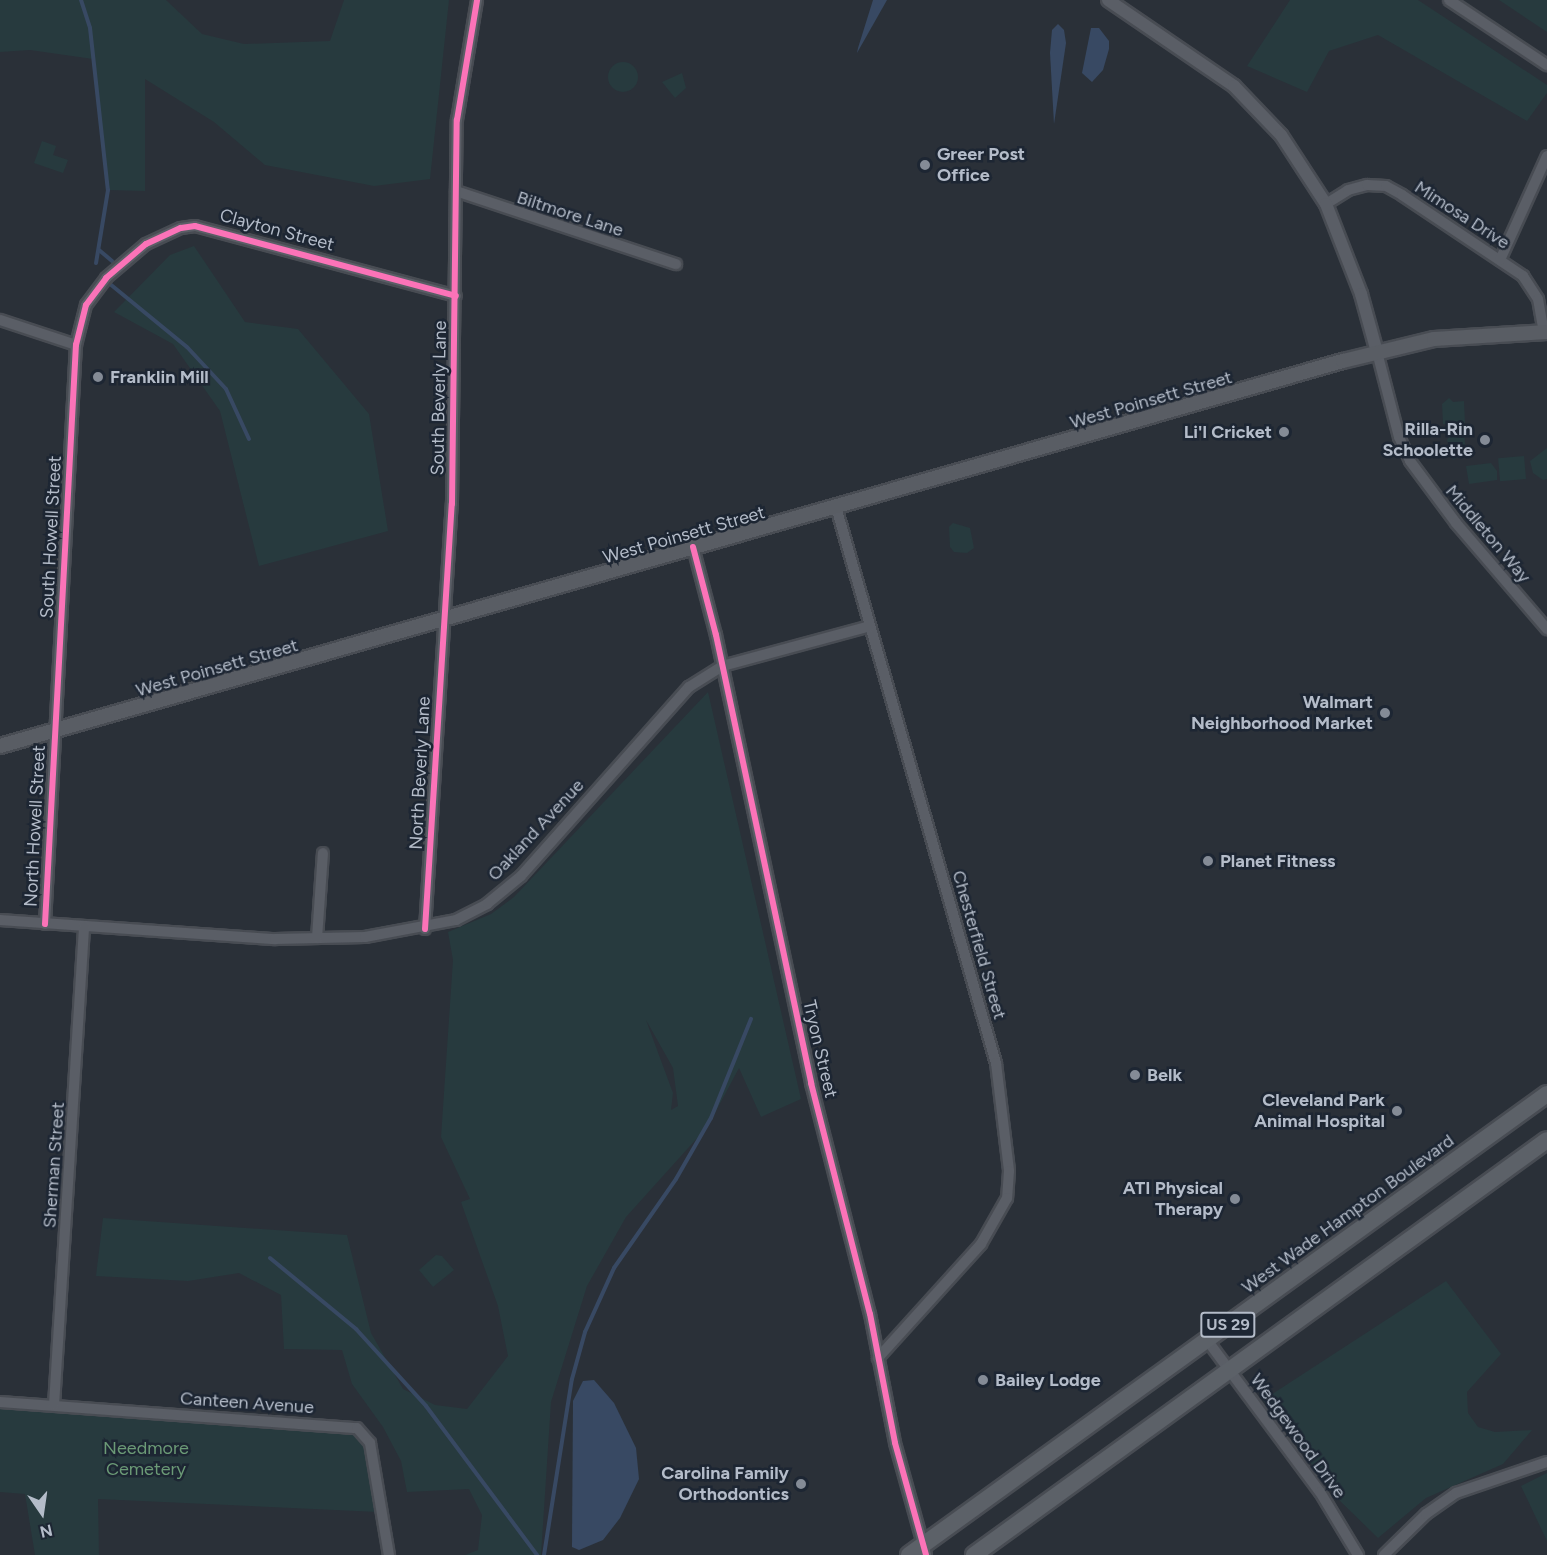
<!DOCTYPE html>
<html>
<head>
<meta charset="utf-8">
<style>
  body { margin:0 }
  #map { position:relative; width:1547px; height:1555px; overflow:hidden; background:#2a3038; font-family:Figtree,sans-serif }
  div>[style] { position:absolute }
  .green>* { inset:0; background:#273a3e; transform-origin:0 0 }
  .round { border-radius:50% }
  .water>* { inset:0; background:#384963 }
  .stream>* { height:4px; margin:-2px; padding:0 2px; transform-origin:2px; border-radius:2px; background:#384963 }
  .roads { filter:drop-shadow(2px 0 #484c53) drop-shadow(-2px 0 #484c53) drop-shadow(0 2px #484c53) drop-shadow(0 -2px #484c53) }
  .minor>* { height:10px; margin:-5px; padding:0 5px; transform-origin:5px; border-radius:5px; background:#5a5e66 }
  .tertiary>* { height:12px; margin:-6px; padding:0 6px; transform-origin:6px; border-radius:6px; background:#5a5e66 }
  .secondary>* { height:14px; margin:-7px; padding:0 7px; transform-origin:7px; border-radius:7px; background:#595d64 }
  .primary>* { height:16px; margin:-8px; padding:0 8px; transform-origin:8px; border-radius:8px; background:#5c6168 }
  .cycleway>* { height:6px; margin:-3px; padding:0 3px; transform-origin:3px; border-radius:3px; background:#fb73b8 }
  .dots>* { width:16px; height:16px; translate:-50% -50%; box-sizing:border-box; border:3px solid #1d2633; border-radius:50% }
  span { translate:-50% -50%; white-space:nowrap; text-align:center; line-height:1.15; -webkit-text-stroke:5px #1d2633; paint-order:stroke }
  .shield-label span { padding:2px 4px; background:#1d2633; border:2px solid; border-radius:4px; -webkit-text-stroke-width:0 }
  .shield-label { font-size:16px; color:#b4bcc9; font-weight:700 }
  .poi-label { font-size:18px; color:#b4bcc9; font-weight:700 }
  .left { translate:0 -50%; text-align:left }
  .right { translate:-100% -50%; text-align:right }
  .street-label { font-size:18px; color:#b4bcc9 }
  .park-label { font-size:18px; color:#6b9a76 }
  .north { position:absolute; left:12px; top:1483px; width:60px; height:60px; -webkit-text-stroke:4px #1d2633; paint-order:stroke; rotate:167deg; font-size:16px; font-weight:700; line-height:24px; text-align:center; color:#b4bcc9 }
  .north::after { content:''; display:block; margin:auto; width:21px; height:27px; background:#b4bcc9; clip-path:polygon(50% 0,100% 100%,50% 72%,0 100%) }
</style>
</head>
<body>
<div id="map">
  <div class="green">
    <div style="clip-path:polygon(0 0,166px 0,202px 34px,244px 44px,330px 41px,344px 0,449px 0,430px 179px,374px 186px,265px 165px,214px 122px,145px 79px,145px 191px,108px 190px,93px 59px,30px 50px,0 52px)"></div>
    <div style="clip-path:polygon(1290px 0,1418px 0,1547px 85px,1547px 93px,1527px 121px,1378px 35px,1329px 51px,1307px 92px,1247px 66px)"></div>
    <div style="clip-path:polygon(1499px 0,1547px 0,1547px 32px)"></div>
    <div class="round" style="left:608px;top:62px;width:30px;height:30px"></div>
    <div style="clip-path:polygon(682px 73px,686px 88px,675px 98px,662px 82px)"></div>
    <div style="clip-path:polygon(42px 141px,56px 146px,53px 155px,68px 160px,63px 173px,34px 163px)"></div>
    <div style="clip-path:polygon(194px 246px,245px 322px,298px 329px,369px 414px,388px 531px,259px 566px,220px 411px,173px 344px,114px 312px,170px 255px)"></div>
    <div style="clip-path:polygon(1449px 398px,1453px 402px,1464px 401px,1465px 423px,1443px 424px,1442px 404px)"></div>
    <div style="clip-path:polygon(1464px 433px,1466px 453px,1453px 460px,1447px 440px,1451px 434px)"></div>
    <div style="clip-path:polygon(1547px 448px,1547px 479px,1543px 480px,1533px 473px,1530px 461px)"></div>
    <div style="left:1524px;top:456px;width:23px;height:26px;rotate:85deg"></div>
    <div style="clip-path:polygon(1491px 463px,1497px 471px,1497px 480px,1469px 484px,1466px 466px)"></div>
    <div style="clip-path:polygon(953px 523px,970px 528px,974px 548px,967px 553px,954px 552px,950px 547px,949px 527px)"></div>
    <div style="clip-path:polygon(evenodd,708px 692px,801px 1099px,761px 1117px,739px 1068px,708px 1126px,626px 1217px,587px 1286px,551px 1402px,541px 1555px,465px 1555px,478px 1550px,482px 1515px,469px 1489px,407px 1492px,401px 1461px,383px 1427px,352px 1384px,342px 1350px,284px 1349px,281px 1295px,239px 1273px,188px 1281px,96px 1276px,103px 1218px,347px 1235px,371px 1333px,403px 1389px,435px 1405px,467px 1409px,508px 1356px,498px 1306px,461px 1202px,470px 1199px,441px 1137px,453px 960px,448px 932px,491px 914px,514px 897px,708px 692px,646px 1020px,673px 1068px,678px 1106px,671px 1110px,673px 1093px,646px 1020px)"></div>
    <div style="clip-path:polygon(436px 1255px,442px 1256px,454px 1270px,433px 1287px,419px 1270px)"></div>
    <div style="clip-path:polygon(1446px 1281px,1501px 1354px,1467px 1392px,1468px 1413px,1478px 1427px,1495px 1432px,1532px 1430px,1503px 1464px,1426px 1498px,1378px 1538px,1337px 1498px,1263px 1400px)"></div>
    <div style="clip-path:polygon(0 1405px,357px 1433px,362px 1440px,378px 1512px,98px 1499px,99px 1555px,35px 1555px,25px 1494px,0 1492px)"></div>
    <div style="clip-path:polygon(1547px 1473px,1547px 1541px,1521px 1486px)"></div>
  </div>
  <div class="water">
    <div style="clip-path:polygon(873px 0,887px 0,857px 53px,858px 48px)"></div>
    <div style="clip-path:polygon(1058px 24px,1064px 30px,1066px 43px,1054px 124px,1050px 53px,1052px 30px)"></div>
    <div style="clip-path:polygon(1091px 28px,1099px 28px,1109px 41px,1109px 49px,1103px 70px,1092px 82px,1082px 73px)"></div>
    <div style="clip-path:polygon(594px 1380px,614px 1403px,636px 1448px,639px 1479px,620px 1518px,603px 1540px,579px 1550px,572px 1547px,573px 1401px,583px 1381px)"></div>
  </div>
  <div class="stream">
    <div style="left:81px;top:0;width:29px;rotate:72deg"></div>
    <div style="left:90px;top:28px;width:163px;rotate:83.7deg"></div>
    <div style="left:108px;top:190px;width:74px;rotate:99.3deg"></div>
    <div style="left:99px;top:250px;width:17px;rotate:40deg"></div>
    <div style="left:110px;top:284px;width:99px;rotate:39.3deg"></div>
    <div style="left:187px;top:347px;width:57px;rotate:47.1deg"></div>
    <div style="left:226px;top:389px;width:55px;rotate:65.3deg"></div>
    <div style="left:270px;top:1258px;width:112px;rotate:39.5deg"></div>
    <div style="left:356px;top:1329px;width:104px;rotate:47.7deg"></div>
    <div style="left:426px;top:1406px;width:186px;rotate:53.3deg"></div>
    <div style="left:544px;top:1555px;width:178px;rotate:-81deg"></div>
    <div style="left:572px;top:1379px;width:49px;rotate:-74.5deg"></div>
    <div style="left:585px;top:1332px;width:70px;rotate:-65.6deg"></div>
    <div style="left:614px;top:1268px;width:108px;rotate:-55.1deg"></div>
    <div style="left:676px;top:1179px;width:70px;rotate:-60.2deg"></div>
    <div style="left:711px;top:1118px;width:107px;rotate:-68deg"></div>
  </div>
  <div class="roads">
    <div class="minor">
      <div style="left:1449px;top:0;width:118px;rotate:33.6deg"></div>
      <div style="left:456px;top:191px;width:232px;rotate:18.4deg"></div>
      <div style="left:1326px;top:204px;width:26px;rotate:-32deg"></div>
      <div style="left:1348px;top:190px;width:20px;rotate:-15deg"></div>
      <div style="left:1367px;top:185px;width:19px;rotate:3deg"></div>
      <div style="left:1386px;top:186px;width:18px;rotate:29deg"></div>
      <div style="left:1402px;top:195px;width:146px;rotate:33.8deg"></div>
      <div style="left:1523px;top:276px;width:27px;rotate:57deg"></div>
      <div style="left:1538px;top:299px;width:34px;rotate:80deg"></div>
      <div style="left:1500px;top:260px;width:114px;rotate:-65.7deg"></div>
      <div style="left:0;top:320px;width:80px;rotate:18.2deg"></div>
      <div style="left:1377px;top:352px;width:88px;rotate:75.5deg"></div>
      <div style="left:1399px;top:437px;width:26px;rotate:65deg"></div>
      <div style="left:1410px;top:461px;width:77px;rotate:53.4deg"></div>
      <div style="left:1456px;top:523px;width:140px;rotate:49.4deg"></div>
      <div style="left:836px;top:507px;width:579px;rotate:73.95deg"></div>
      <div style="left:996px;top:1063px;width:109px;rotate:83.1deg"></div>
      <div style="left:1009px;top:1171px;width:27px;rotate:94deg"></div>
      <div style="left:1007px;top:1198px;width:53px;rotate:119.5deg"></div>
      <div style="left:981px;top:1244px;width:154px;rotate:132.1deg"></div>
      <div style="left:693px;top:547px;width:91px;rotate:75.4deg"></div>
      <div style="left:716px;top:635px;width:458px;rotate:78deg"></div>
      <div style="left:811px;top:1083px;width:238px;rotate:75.7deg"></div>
      <div style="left:870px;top:1314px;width:131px;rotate:79deg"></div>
      <div style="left:895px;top:1443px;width:116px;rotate:74.5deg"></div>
      <div style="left:0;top:920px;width:276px;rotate:4deg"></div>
      <div style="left:275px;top:939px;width:90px;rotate:-1.3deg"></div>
      <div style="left:365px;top:937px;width:93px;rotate:-10.6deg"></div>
      <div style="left:456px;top:920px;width:35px;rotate:-27deg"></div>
      <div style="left:487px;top:904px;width:44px;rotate:-39.5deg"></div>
      <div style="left:521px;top:876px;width:253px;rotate:-48.4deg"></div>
      <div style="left:689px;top:687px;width:39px;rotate:-32deg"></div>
      <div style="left:722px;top:666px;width:153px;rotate:-15.1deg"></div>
      <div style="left:45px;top:924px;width:580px;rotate:-86.94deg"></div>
      <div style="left:76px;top:345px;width:41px;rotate:-76deg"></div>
      <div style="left:86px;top:305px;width:34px;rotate:-53deg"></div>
      <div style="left:106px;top:278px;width:52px;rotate:-40.4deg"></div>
      <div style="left:146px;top:244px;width:38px;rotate:-25deg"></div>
      <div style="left:181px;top:228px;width:14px;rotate:-8deg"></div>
      <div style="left:195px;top:226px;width:270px;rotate:15deg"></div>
      <div style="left:425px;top:929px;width:426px;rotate:-86.4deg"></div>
      <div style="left:452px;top:504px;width:384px;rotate:-89.3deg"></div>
      <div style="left:457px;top:120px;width:122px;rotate:-80.5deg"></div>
      <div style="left:317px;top:938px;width:85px;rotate:-86deg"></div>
      <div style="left:1207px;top:1340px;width:189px;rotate:53.4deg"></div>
      <div style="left:1320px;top:1492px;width:74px;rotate:58.9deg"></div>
      <div style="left:0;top:1402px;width:358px;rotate:4.2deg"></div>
      <div style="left:357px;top:1428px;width:20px;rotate:49deg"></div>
      <div style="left:370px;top:1443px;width:114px;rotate:80.4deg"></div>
      <div style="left:54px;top:1405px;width:479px;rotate:-86.4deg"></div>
      <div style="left:1384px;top:1555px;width:59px;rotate:-44.3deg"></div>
      <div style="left:1426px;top:1514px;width:37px;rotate:-35deg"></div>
      <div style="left:1456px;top:1493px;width:96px;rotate:-18.8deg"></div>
    </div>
    <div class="tertiary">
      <div style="left:1108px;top:0;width:153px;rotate:34.3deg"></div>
      <div style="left:1234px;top:86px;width:68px;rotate:46.2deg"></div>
      <div style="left:1281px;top:135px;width:82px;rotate:56.9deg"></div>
      <div style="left:1326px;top:204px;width:97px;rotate:68.7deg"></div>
      <div style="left:1361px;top:294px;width:60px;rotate:74.6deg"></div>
    </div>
    <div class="secondary">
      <div style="left:0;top:746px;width:1397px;rotate:-16deg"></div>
      <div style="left:1343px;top:361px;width:94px;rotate:-13.6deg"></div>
      <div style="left:1434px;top:339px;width:113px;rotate:-3.5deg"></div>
    </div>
    <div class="primary">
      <div style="left:909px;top:1555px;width:787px;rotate:-35.85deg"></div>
      <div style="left:974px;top:1555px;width:707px;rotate:-35.91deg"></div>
    </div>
  </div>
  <div class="cycleway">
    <div style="left:693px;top:547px;width:91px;rotate:75.4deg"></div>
    <div style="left:716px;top:635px;width:458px;rotate:78deg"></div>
    <div style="left:811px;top:1083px;width:238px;rotate:75.7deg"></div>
    <div style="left:870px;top:1314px;width:131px;rotate:79deg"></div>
    <div style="left:895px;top:1443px;width:116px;rotate:74.5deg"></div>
    <div style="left:45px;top:924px;width:580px;rotate:-86.94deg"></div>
    <div style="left:76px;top:345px;width:41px;rotate:-76deg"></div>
    <div style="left:86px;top:305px;width:34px;rotate:-53deg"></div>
    <div style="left:106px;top:278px;width:52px;rotate:-40.4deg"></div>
    <div style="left:146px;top:244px;width:38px;rotate:-25deg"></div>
    <div style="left:181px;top:228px;width:14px;rotate:-8deg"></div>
    <div style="left:195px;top:226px;width:270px;rotate:15deg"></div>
    <div style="left:425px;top:929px;width:426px;rotate:-86.4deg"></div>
    <div style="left:452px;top:504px;width:384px;rotate:-89.3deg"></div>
    <div style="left:457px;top:120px;width:122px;rotate:-80.5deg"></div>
  </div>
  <div class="dots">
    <div style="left:925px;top:165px;background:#848b96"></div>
    <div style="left:98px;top:377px;background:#848b96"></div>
    <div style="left:1284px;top:432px;background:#848b96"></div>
    <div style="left:1485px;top:440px;background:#848b96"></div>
    <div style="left:1385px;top:713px;background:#848b96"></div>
    <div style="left:1208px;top:861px;background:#848b96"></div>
    <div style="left:1135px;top:1075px;background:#848b96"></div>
    <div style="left:1397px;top:1111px;background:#848b96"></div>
    <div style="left:1235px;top:1199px;background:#848b96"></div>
    <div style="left:983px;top:1380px;background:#848b96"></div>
    <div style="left:801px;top:1484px;background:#848b96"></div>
  </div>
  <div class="shield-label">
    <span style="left:1228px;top:1325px">US 29</span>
  </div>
  <div class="poi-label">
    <span class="left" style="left:937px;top:165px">Greer Post<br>Office</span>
    <span class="left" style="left:110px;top:377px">Franklin Mill</span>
    <span class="right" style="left:1473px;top:440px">Rilla-Rin<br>Schoolette</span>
    <span class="right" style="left:1272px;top:432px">Li'l Cricket</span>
    <span class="right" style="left:1373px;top:713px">Walmart<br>Neighborhood Market</span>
    <span class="left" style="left:1220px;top:861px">Planet Fitness</span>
    <span class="left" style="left:1147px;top:1075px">Belk</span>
    <span class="right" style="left:1385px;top:1111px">Cleveland Park<br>Animal Hospital</span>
    <span class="right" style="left:1223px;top:1199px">ATI Physical<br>Therapy</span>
    <span class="left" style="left:995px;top:1380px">Bailey Lodge</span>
    <span class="right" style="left:789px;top:1484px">Carolina Family<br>Orthodontics</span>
  </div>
  <div class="street-label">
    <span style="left:570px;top:214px;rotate:18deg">Biltmore Lane</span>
    <span style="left:1462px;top:215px;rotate:33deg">Mimosa Drive</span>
    <span style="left:277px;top:230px;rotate:15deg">Clayton Street</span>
    <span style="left:439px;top:398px;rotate:-89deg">South Beverly Lane</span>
    <span style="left:1151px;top:400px;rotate:-16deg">West Poinsett Street</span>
    <span style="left:1488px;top:534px;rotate:50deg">Middleton Way</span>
    <span style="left:684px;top:535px;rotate:-16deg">West Poinsett Street</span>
    <span style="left:51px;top:537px;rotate:-87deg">South Howell Street</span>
    <span style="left:217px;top:668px;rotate:-16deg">West Poinsett Street</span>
    <span style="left:420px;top:773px;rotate:-87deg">North Beverly Lane</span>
    <span style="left:35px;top:826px;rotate:-87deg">North Howell Street</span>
    <span style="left:536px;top:830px;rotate:-47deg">Oakland Avenue</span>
    <span style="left:979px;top:945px;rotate:74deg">Chesterfield Street</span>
    <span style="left:820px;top:1049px;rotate:77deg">Tryon Street</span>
    <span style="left:54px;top:1165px;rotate:-86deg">Sherman Street</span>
    <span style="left:1348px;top:1214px;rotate:-36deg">West Wade Hampton Boulevard</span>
    <span style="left:247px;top:1403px;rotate:4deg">Canteen Avenue</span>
    <span style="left:1298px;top:1436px;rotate:54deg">Wedgewood Drive</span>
  </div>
  <div class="park-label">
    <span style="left:146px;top:1459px">Needmore<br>Cemetery</span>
  </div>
  <div class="north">N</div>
</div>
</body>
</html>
